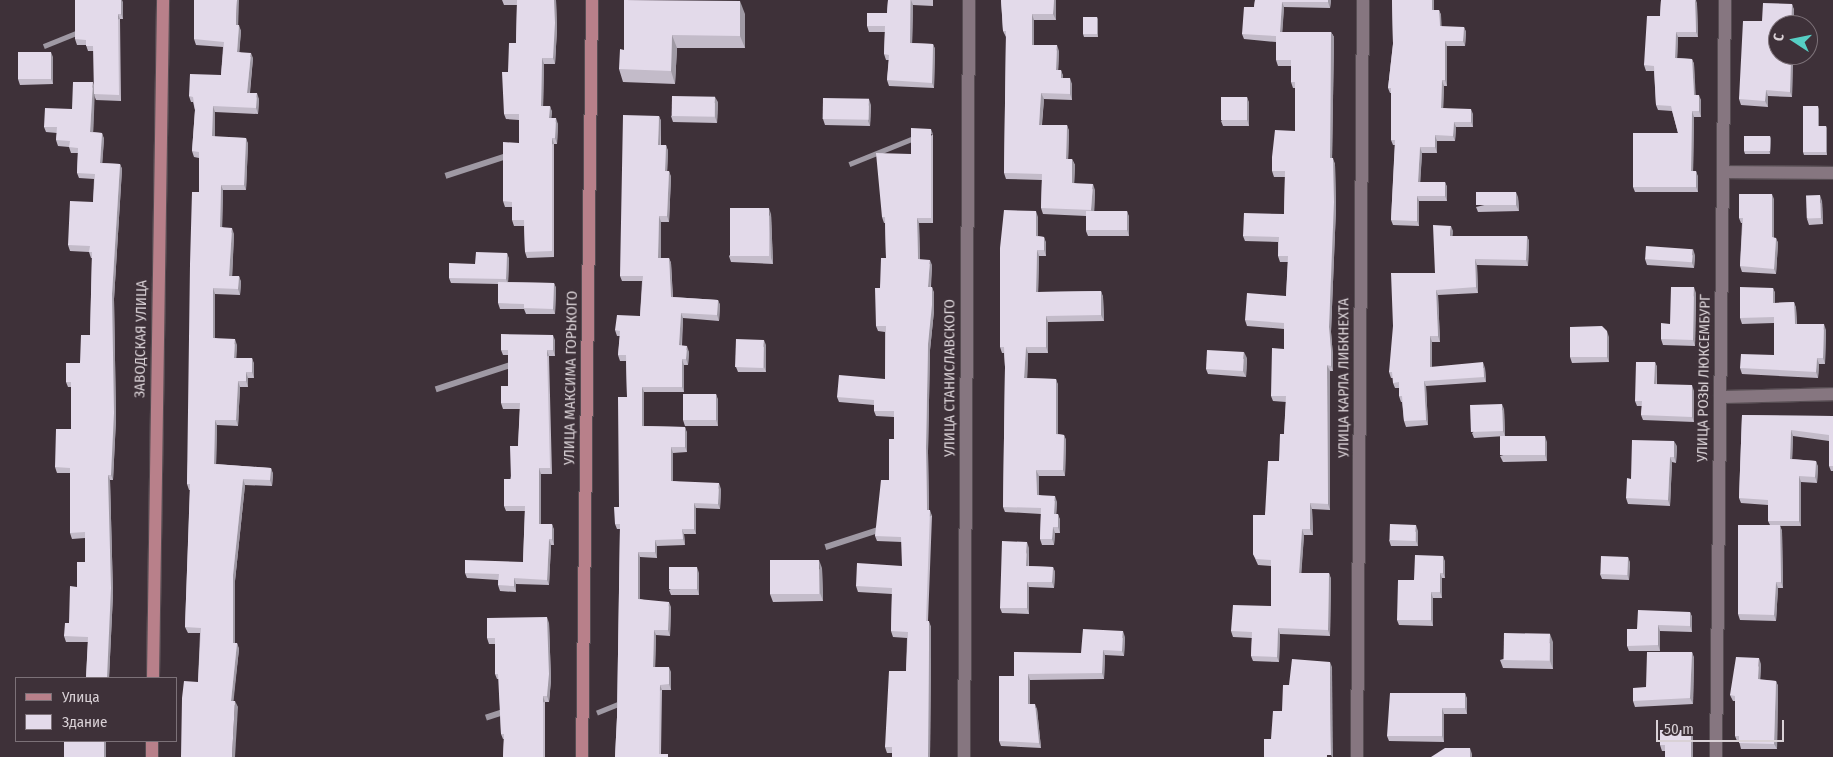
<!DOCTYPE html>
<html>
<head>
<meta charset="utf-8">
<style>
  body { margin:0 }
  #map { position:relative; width:1833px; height:757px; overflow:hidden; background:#3e3139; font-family:"Fira Sans Condensed",sans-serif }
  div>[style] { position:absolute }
  .roads { filter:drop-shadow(1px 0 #574d53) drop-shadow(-1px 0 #574d53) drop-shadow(0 1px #574d53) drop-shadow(0 -1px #574d53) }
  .minor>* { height:12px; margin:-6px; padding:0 6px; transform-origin:6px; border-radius:6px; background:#867680 }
  .major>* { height:12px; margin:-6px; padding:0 6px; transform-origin:6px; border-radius:6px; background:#b8808a }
  .wall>* { inset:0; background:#c3bbc9 }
  .shaded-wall>* { inset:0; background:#9f99a4; transform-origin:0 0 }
  .building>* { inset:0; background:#e3daea; transform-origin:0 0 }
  span { translate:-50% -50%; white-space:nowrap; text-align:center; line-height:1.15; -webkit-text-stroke:5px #3e3139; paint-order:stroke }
  .street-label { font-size:15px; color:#d9d1d6 }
  .legend { position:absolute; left:15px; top:677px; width:162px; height:65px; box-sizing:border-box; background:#3e3139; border:1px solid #7c7178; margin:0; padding:6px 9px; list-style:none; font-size:15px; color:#d9d1d6 }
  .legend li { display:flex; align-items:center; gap:10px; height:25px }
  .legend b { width:25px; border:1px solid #7c7178 }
  .north { position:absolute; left:1768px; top:15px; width:50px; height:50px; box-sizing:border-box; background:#3e3139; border:1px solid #7c7178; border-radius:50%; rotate:281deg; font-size:14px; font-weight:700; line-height:20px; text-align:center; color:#d9d1d6 }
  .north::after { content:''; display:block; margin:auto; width:18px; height:22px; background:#56cec4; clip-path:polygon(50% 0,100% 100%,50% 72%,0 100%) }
  .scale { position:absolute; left:1656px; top:720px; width:128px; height:22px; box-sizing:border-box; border:2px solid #d9d1d6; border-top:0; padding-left:6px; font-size:15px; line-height:18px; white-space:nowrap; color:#d9d1d6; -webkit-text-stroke:4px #3e3139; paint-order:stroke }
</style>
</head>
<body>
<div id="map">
  <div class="roads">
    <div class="minor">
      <div style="left:1723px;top:172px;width:110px;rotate:0.5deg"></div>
      <div style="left:1720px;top:397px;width:113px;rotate:-1.5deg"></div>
      <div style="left:964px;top:757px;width:757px;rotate:-89.62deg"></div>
      <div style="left:1357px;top:757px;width:757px;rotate:-89.55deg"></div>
      <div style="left:1716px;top:757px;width:757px;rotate:-89.32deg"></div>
    </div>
    <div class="major">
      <div style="left:153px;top:678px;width:678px;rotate:-89.15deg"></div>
      <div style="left:152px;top:757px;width:16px;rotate:-90deg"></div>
      <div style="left:582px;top:757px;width:757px;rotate:-89.24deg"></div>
    </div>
  </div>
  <div class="wall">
    <div style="clip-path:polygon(502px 0,556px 0,557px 29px,555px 64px,544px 64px,543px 106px,550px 106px,552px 112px,551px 118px,558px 124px,557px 144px,554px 144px,554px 257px,527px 258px,525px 252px,524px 226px,514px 226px,512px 220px,512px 207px,505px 207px,503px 201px,519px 143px,519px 120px,506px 119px,504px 114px,508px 72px,516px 43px,517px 5px,504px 5px)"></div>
    <div style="clip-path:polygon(888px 0,933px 0,933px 6px,913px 5px,912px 43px,933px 44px,935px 49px,934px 88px,889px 86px,887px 80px,889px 60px,886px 60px,884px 54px,885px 32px,869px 32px,867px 26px,887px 13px)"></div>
    <div style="clip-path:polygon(1001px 0,1056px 0,1056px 20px,1034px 20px,1034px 45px,1059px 51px,1058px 70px,1061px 70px,1063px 76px,1063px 78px,1072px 84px,1072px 100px,1044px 99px,1042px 125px,1067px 125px,1069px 131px,1068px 159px,1072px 159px,1075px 165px,1074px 183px,1095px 190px,1094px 212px,1127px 211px,1129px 217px,1129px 236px,1088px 236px,1086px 231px,1086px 216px,1043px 214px,1041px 208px,1042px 180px,1006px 179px,1004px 173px,1006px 37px,1003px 31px)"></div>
    <div style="clip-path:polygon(1255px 0,1331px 0,1330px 8px,1284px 7px,1282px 32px,1331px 32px,1334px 37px,1332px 158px,1335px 164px,1336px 208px,1331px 332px,1333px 356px,1333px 371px,1330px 371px,1330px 510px,1312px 509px,1313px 535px,1304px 535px,1301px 573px,1329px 573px,1331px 579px,1330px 636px,1280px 634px,1279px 662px,1253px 661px,1251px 656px,1252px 638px,1233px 637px,1231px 631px,1271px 606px,1271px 566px,1258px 565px,1253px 554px,1265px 515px,1279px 461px,1284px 434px,1286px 402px,1273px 401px,1271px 396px,1284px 349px,1284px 329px,1247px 326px,1245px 320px,1286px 296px,1288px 262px,1280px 262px,1278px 256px,1278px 242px,1245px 241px,1243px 236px,1284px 214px,1285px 177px,1274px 177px,1272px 171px,1295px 131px,1295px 88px,1293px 88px,1291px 82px,1291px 66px,1278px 66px,1276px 60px,1276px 42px,1244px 39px,1242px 34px,1254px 7px)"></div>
    <div style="clip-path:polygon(1392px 0,1434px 0,1434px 10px,1439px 10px,1441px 15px,1441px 27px,1464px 27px,1466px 32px,1465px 46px,1447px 46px,1447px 86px,1444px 86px,1443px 108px,1473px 114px,1473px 127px,1456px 127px,1455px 141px,1437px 141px,1437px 153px,1422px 153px,1420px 182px,1445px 182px,1447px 187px,1447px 201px,1419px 201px,1419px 226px,1393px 225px,1391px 220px,1395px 145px,1393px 145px,1391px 140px,1391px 93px,1390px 93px,1388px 88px,1393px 44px)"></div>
    <div style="clip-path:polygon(1661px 0,1696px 0,1697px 4px,1698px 37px,1678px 37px,1677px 58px,1692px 59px,1694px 64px,1695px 95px,1701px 100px,1701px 117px,1694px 117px,1693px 171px,1696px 171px,1698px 177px,1698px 192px,1635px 192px,1633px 187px,1678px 133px,1672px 111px,1658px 110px,1656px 105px,1654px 71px,1646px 71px,1644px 65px,1660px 16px)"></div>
    <div style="clip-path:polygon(668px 1px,745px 14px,745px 48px,677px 48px,675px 84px,623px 82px,619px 69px)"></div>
    <div style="clip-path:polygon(123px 2px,123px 19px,120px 19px,121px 101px,96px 100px,94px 95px,93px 132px,102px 133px,104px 139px,102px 163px,120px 164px,122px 169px,114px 299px,116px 419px,113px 480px,110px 480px,113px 594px,109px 678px,86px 678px,88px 642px,66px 642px,64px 636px,69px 623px,77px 587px,85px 562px,85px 538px,72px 539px,70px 533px,70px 473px,57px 473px,55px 467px,71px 429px,71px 387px,68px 387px,66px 382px,80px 363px,90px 335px,92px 258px,91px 258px,89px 252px,70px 251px,68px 245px,93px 202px,94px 179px,79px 178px,77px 173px,78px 153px,71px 153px,69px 147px,58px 146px,56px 140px,57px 133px,46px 132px,44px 127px,72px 109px,94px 86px,94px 51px,88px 51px,86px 45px,77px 45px,75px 39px)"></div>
    <div style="clip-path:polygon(1792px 4px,1794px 10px,1794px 25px,1778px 25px,1778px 55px,1793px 55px,1792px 97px,1768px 96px,1768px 107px,1741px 105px,1739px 99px,1762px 21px)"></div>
    <div style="clip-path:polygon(1097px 17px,1098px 20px,1098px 37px,1084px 37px,1083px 34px)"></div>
    <div style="clip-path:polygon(238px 25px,241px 31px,239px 52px,253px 58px,250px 93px,259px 99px,258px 114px,215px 112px,215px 137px,246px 138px,248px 144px,246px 190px,223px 190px,222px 227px,234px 234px,232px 276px,239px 276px,241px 282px,240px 295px,215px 294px,215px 338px,237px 345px,236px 358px,252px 358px,254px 364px,254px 378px,248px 378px,248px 387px,240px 387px,238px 426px,217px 425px,216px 464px,271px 468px,273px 474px,272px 486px,245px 485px,235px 581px,235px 643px,237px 643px,239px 649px,233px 701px,238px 707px,198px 682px,200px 633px,188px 633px,185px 627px,190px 490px,189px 490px,187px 484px,199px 192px,199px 158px,194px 157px,192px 151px,195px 110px,193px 102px,191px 102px,189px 96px,221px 75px,223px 47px,196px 45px,194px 39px)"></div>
    <div style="clip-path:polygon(53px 57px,53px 84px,20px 85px,18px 79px)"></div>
    <div style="clip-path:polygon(1247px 97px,1249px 103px,1249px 126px,1223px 126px,1221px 121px)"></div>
    <div style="clip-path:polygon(718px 102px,717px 123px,673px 122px,671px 116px)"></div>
    <div style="clip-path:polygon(871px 105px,870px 126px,825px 125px,823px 119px)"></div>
    <div style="clip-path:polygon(1819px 109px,1819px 126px,1826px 126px,1827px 129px,1827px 155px,1804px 155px,1803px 152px)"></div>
    <div style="clip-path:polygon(659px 116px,661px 121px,661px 145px,666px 145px,668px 151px,667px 171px,669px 171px,671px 177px,669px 222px,661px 222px,661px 258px,669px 258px,671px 263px,673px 297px,718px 300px,720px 305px,719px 321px,683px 318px,682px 346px,689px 352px,688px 365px,684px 365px,684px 392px,644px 392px,644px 426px,685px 427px,687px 433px,687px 452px,673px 453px,673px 481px,721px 489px,720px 509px,696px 508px,696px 534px,684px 534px,685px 545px,657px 546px,657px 558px,640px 557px,640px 599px,671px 607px,670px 636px,656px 635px,655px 667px,671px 672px,671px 690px,662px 690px,661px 754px,615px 757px,617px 717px,620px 529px,617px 529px,615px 524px,619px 507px,627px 397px,626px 361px,620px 361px,618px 355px,620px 336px,617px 336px,615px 330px,640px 316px,642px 281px,622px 281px,620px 276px)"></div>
    <div style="clip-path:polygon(933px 134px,933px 223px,919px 223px,920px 260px,932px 265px,931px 287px,932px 287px,934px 293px,934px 311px,930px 350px,928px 452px,929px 510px,932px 516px,928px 621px,931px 627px,931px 654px,930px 757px,892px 757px,892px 753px,887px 753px,885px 747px,906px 671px,907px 638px,893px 637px,891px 631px,892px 594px,858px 592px,856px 586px,902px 566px,902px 542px,877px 541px,875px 536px,889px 480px,894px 439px,894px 417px,876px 416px,874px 411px,874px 405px,839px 402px,837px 397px,885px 379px,885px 332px,878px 331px,876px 326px,880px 288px,886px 258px,885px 223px,884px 223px,882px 217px,911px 154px)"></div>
    <div style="clip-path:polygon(1771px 138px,1770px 154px,1745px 154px,1744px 151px)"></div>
    <div style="clip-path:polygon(1518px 197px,1519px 211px,1478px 212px,1476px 207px)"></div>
    <div style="clip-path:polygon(1774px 199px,1774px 238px,1776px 238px,1778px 243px,1776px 274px,1742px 272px,1740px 266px,1742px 223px,1741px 223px,1739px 218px)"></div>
    <div style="clip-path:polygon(1822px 201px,1823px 224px,1809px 225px,1807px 219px)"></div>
    <div style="clip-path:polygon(771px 214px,773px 264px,731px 262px,729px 256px)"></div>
    <div style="clip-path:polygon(1038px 217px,1038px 236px,1044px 237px,1046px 243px,1046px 256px,1039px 256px,1038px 292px,1101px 291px,1103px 297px,1104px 321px,1048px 322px,1048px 353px,1028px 353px,1027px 378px,1056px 379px,1058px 385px,1058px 434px,1064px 435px,1066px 440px,1065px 476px,1039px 476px,1039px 495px,1057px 502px,1056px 514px,1058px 514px,1060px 520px,1060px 533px,1055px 533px,1054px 545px,1042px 545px,1040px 539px,1041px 514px,1005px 512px,1003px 507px,1005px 367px,1004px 353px,1002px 353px,1000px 347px)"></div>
    <div style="clip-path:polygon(1453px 231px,1452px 236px,1527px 236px,1529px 241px,1528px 266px,1477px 265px,1478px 293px,1438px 295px,1440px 342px,1432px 342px,1432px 367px,1485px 368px,1486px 382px,1426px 386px,1428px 425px,1406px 427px,1404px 421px,1402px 402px,1401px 402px,1399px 396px,1399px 388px,1395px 388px,1393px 383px,1393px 378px,1391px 378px,1389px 372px,1435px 273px)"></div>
    <div style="clip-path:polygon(507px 253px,509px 259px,508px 282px,554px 283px,556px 288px,555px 314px,526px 314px,524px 309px,500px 309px,498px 303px,498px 284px,451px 283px,449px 278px,475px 264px)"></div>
    <div style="clip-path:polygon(1695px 255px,1694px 268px,1647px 265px,1645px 259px)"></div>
    <div style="clip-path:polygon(1773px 288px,1775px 293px,1775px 303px,1794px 302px,1796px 308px,1797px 324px,1826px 330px,1825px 364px,1819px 364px,1818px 378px,1742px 374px,1740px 368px,1774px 355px,1774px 323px,1742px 324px,1740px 318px)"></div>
    <div style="clip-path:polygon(1696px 293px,1695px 346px,1663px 345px,1661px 339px)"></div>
    <div style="clip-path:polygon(1609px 337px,1609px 362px,1572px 363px,1570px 357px)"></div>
    <div style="clip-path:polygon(555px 340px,555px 356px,549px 356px,552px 474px,541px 474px,541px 524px,552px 524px,554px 530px,554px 545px,551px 545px,549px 585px,516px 584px,516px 592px,500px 591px,498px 585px,498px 580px,467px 578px,465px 573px,523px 562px,525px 511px,506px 511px,504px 506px,518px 446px,520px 409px,503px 409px,501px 403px,508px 386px,508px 355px,503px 355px,501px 350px)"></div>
    <div style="clip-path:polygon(766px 345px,766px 372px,738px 372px,736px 367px)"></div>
    <div style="clip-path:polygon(1247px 358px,1246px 377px,1208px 374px,1206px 369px)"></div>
    <div style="clip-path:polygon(1655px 362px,1657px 367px,1657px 385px,1694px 391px,1694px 422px,1643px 420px,1641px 415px,1642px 406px,1637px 406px,1635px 401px)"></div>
    <div style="clip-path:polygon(716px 394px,718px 400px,718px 426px,685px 426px,683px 420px)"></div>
    <div style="clip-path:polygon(1504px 409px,1505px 436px,1474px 438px,1472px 433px)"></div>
    <div style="clip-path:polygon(1742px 415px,1833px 416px,1833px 471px,1831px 471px,1829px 466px,1829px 441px,1793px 436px,1792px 459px,1816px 461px,1818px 467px,1817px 483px,1801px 482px,1801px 526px,1780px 526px,1782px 531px,1783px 588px,1778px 588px,1776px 621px,1740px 620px,1738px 614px,1770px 525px,1768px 521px,1768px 505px,1741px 503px,1739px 498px)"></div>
    <div style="clip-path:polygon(1547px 442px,1547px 461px,1503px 462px,1500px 456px)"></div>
    <div style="clip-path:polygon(1677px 446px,1676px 463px,1672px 462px,1670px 506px,1628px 504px,1626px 498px)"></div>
    <div style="clip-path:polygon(1418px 531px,1418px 546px,1391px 546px,1389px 540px)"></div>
    <div style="clip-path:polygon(1029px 548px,1029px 566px,1053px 567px,1055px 572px,1054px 588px,1029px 587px,1029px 614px,1002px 613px,1000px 608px)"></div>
    <div style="clip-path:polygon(1443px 556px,1445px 562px,1445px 578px,1442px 578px,1442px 598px,1433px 598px,1433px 626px,1399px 625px,1397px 620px,1414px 580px)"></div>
    <div style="clip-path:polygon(1628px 557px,1630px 563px,1629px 580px,1602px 579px,1600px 574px)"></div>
    <div style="clip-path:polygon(822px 568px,823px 601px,773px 602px,770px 594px)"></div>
    <div style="clip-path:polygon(699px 573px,699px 595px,671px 595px,669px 590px)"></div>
    <div style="clip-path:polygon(1690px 612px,1692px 617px,1692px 632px,1660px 631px,1660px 651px,1629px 651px,1627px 646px,1637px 629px)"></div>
    <div style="clip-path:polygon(549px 623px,551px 680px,549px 702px,545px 702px,545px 757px,503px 757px,504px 739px,503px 739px,501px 734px,499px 679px,497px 679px,495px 674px,495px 644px,489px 644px,487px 638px)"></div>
    <div style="clip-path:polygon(1125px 637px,1124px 656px,1105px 655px,1104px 679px,1030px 680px,1030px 704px,1037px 709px,1041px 748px,1001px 746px,999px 741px,1014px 676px,1081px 653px)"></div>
    <div style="clip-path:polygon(1553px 642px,1553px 669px,1503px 668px,1500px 660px)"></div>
    <div style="clip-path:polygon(1692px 652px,1694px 658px,1693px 704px,1635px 707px,1633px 701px,1646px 687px)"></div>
    <div style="clip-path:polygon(1761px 664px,1760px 680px,1776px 681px,1778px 686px,1777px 749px,1741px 749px,1739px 741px,1737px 741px,1735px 736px,1735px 701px,1733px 701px,1730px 695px)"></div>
    <div style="clip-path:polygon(1465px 693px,1467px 699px,1467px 714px,1444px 714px,1444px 742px,1389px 741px,1387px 736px)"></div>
    <div style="clip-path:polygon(1691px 730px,1693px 736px,1693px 757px,1665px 757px,1665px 751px,1662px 751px,1660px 745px)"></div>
  </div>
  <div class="shaded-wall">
    <div style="clip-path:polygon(121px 0,122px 0,123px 2px,123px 19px,121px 14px)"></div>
    <div style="clip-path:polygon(237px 0,239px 0,238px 30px,236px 25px)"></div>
    <div style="clip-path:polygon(554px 0,556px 0,557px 29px,555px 64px,553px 58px)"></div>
    <div style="clip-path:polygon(911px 0,913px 5px,912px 49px,910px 43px)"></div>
    <div style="clip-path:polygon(1054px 0,1056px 0,1056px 20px,1053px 14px)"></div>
    <div style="clip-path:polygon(1328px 0,1331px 0,1330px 8px,1328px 2px)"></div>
    <div style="clip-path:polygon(1432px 0,1434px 0,1434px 16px,1432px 10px)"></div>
    <div style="clip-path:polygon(1695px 0,1697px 4px,1698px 37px,1696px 32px)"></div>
    <div style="clip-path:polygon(740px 1px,745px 14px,745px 48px,740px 36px)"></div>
    <div style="clip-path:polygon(1282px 2px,1284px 7px,1282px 38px,1280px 32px)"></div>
    <div style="clip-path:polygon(1792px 4px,1794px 10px,1794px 25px,1791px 25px)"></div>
    <div style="clip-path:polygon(1439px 10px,1441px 15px,1442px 32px,1440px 26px)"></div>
    <div style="left:118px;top:14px;width:5px;height:81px;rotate:68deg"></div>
    <div style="clip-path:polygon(1032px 14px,1034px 20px,1034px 51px,1032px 45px)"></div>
    <div style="clip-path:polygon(1097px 17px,1098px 20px,1098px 37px,1097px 34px)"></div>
    <div style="clip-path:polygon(239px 25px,241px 31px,239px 57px,237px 52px)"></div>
    <div style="clip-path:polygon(1464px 27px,1466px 32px,1465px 46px,1463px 41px)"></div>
    <div style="clip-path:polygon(1331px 32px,1334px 37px,1332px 164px,1330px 158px)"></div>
    <div style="clip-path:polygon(1676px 32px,1678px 37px,1677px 64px,1675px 58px)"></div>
    <div style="clip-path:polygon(672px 35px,677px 48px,675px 84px,671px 71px)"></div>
    <div style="clip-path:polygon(1445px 41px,1447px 46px,1447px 86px,1445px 80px)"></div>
    <div style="clip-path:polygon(933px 44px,935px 49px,934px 88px,932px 83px)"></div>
    <div style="clip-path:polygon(1057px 45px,1059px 51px,1058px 76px,1056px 70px)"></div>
    <div style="clip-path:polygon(51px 52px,53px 57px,53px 84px,51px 79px)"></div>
    <div style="clip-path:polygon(251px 53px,253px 58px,249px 99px,247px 93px)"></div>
    <div style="clip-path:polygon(1791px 55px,1793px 55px,1792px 97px,1790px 92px)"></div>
    <div style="clip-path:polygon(542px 58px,544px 64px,543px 112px,541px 106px)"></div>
    <div style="clip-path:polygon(1692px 59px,1694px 64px,1696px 100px,1694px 95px)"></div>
    <div style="clip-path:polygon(1061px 70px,1063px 76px,1063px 84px,1061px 78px)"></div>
    <div style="clip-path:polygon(1070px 78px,1072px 84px,1072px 100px,1070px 94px)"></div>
    <div style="clip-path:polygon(1442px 80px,1444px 86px,1443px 114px,1441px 108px)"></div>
    <div style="clip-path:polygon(93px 82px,95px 88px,93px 138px,90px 132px)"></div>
    <div style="clip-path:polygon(1766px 90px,1768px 96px,1768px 107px,1765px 101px)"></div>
    <div style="clip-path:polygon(257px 93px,259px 99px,258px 114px,256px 108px)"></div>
    <div style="clip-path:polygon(1041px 93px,1044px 99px,1041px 131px,1039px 125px)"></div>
    <div style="clip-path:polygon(1699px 95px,1701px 100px,1701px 117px,1699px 111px)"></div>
    <div style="clip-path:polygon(715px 97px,718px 102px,717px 123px,715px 117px)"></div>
    <div style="clip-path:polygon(1247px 97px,1249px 103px,1249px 126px,1247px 120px)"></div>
    <div style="clip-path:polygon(869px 99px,871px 105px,870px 126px,868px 121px)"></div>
    <div style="clip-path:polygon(213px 106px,215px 112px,215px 142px,212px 136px)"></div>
    <div style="clip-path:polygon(550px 106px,552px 112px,551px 124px,549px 118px)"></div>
    <div style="clip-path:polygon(1818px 106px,1819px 109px,1819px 129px,1818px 126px)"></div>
    <div style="clip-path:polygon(1471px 109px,1473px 114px,1473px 127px,1471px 122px)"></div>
    <div style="clip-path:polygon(1692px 111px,1694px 117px,1693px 177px,1691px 171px)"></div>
    <div style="clip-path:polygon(659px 116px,661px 121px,660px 151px,658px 145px)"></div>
    <div style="clip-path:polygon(556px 118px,558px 124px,557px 144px,555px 138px)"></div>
    <div style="clip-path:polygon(1454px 122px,1456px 127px,1455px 141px,1453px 136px)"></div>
    <div style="clip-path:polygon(1067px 125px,1069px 131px,1068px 165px,1066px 159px)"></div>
    <div style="clip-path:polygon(1826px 126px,1827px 129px,1827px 155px,1826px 152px)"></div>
    <div style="left:931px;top:129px;width:5px;height:89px;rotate:68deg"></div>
    <div style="clip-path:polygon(102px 133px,104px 139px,102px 168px,100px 163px)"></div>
    <div style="clip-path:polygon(1435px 135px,1437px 141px,1437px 153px,1435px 147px)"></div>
    <div style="clip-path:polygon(1770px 136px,1771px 138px,1770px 154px,1769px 151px)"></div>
    <div style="clip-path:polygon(246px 138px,248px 144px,246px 190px,244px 185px)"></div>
    <div style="left:552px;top:138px;width:6px;height:113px;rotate:72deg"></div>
    <div style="clip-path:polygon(666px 145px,668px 151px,667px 177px,665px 171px)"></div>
    <div style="clip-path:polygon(1420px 147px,1422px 153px,1420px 187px,1418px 182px)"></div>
    <div style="clip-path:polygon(1333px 158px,1335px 164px,1336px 208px,1331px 332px,1333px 356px,1333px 371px,1331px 366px,1329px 327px)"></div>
    <div style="clip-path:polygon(1072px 159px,1075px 165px,1074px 189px,1072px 183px)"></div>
    <div style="clip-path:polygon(120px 164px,122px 169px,114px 299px,116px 419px,113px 480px,111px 475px,112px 294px)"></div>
    <div style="clip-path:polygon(669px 171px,671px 177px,669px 222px,667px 216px)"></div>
    <div style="clip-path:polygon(1696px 171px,1698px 177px,1698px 192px,1696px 187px)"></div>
    <div style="clip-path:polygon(1445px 182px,1447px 187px,1447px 201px,1445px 196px)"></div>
    <div style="clip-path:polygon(1093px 184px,1095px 190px,1094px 216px,1091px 210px)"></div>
    <div style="clip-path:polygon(221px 185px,223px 190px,222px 233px,220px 227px)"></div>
    <div style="clip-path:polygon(1516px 192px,1518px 197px,1519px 211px,1516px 205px)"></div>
    <div style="clip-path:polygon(1772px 194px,1774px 199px,1774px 243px,1772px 237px)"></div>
    <div style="clip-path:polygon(1820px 195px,1822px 201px,1823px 224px,1821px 218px)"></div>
    <div style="clip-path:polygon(1417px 196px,1419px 201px,1419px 226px,1417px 221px)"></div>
    <div style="clip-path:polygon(769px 208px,771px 214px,773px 264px,771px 258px)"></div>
    <div style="clip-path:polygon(1036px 211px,1038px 217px,1038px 242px,1036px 236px)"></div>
    <div style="clip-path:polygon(1127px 211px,1129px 217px,1129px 236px,1127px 230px)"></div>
    <div style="clip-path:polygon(659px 216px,661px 222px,661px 264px,658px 258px)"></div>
    <div style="clip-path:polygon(917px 218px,919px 223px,920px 265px,918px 259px)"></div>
    <div style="clip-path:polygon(1451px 226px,1453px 231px,1452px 241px,1450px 236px)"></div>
    <div style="clip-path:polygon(232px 228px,234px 234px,232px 281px,229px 276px)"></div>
    <div style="clip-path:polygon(1527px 236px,1529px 241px,1528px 266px,1526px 260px)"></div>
    <div style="clip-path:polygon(1044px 237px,1046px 243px,1046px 256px,1044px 250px)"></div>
    <div style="clip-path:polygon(1776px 238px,1778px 243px,1776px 274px,1774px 269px)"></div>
    <div style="clip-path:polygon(1693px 249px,1695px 255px,1694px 268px,1692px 263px)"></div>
    <div style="clip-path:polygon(1037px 250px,1039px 256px,1038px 298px,1036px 292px)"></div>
    <div style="clip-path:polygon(507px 253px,509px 259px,508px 285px,506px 279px)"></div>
    <div style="clip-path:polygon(669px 258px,671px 263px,673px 303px,671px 297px)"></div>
    <div style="clip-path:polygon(1475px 259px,1477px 265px,1478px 293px,1476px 287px)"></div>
    <div style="clip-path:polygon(930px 260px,932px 265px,930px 293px,928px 287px)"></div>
    <div style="clip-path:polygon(239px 276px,241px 282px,240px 295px,238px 289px)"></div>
    <div style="clip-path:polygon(554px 283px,556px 288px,555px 314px,553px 309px)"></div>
    <div style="clip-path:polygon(932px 287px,934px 293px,934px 311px,930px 350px,928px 452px,929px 516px,927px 510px,926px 447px,928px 344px)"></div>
    <div style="clip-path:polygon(1694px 287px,1696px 293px,1695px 346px,1693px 340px)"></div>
    <div style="clip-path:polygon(213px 288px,215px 294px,215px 344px,213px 338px)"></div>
    <div style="clip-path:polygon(1773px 288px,1775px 293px,1775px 308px,1773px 303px)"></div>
    <div style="clip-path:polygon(1436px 290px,1438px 295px,1440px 342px,1438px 336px)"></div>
    <div style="clip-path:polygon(1101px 291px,1103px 297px,1104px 321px,1101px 315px)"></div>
    <div style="clip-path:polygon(718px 300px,720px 305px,719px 321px,717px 315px)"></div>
    <div style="clip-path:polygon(1794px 302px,1796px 308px,1797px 330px,1795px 324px)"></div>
    <div style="clip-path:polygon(681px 313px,683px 318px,681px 351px,679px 345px)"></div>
    <div style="clip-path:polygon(1046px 316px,1048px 322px,1048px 353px,1046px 347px)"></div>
    <div style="clip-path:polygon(1824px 324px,1826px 330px,1825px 364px,1823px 358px)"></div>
    <div style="clip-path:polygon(1607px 331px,1609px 337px,1609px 362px,1607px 357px)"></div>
    <div style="clip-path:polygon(553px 335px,555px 340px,555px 356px,553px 350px)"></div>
    <div style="clip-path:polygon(1430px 336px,1432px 342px,1432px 373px,1430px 367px)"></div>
    <div style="clip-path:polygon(235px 339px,237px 345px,236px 364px,234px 358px)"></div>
    <div style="clip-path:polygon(764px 340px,766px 345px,766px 372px,764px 367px)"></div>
    <div style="clip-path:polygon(687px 346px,689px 352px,688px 365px,686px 359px)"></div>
    <div style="clip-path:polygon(1026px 347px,1028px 353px,1027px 384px,1024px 378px)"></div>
    <div style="left:547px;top:350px;width:6px;height:118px;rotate:72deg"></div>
    <div style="clip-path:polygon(1244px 352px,1247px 358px,1246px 377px,1243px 371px)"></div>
    <div style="clip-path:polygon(252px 358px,254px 364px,254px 378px,252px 372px)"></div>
    <div style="clip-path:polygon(1817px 358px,1819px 364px,1818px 378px,1816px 372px)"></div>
    <div style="clip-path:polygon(682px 359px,684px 365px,684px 392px,682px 387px)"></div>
    <div style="clip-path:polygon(1483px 362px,1485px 368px,1486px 382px,1484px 377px)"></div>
    <div style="clip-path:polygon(1655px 362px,1657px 367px,1656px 390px,1654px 384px)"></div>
    <div style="clip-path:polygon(1327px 365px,1330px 371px,1330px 510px,1328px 504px)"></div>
    <div style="clip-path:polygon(246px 372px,248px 378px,248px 387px,246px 381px)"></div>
    <div style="clip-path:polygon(1056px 379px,1058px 385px,1058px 440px,1056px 434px)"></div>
    <div style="clip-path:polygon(238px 381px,240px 387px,238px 426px,236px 420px)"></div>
    <div style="clip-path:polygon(1424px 381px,1426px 386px,1428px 425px,1426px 420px)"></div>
    <div style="clip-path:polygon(1692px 385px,1694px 391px,1694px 422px,1692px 417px)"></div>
    <div style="clip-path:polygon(642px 387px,644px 392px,644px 432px,642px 426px)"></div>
    <div style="clip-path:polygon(716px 394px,718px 400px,718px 426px,716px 420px)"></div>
    <div style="clip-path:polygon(1502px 404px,1504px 409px,1505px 436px,1503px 431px)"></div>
    <div style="clip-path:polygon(215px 420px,217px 425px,216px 470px,214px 464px)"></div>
    <div style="clip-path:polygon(685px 427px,687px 433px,687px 452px,685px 447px)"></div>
    <div style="clip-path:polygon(1791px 430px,1793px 436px,1792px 465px,1790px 459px)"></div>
    <div style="clip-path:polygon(1064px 435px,1066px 440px,1065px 476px,1063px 470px)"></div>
    <div style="clip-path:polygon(1545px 436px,1547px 442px,1547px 461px,1545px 455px)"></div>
    <div style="clip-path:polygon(1674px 441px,1677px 446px,1676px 463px,1674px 457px)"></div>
    <div style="clip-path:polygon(671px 447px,673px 453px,673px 487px,671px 481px)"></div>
    <div style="clip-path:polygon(1670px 457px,1672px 462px,1670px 506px,1668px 500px)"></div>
    <div style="clip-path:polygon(1816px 461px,1818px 467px,1817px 483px,1815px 477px)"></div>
    <div style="clip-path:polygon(271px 468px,273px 474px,272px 486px,270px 480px)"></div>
    <div style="clip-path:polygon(539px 468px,541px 474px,541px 529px,539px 524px)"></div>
    <div style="clip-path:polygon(1036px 470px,1039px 476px,1039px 501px,1037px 495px)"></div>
    <div style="clip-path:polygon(108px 475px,110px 480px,113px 594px,109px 678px,107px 678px)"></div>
    <div style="clip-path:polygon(1799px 476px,1801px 482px,1801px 526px,1799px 521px)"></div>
    <div style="clip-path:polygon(243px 479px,245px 485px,235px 581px,235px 648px,233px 643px,233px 575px)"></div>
    <div style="clip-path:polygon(719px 483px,721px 489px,720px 509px,718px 504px)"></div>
    <div style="clip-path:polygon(1055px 496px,1057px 502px,1056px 520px,1054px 514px)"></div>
    <div style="clip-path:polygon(694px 503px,696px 508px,696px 534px,694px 529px)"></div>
    <div style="clip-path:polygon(1310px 503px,1312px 509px,1313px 535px,1310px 529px)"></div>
    <div style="left:930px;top:510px;width:6px;height:111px;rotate:72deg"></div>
    <div style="clip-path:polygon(1058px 514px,1060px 520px,1060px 533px,1058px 527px)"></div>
    <div style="clip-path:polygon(552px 524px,554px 530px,554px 545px,552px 539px)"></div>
    <div style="clip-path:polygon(1416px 525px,1418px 531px,1418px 546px,1416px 541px)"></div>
    <div style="clip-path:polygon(1780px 525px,1782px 531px,1783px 588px,1781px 582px)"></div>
    <div style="clip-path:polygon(1053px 527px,1055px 533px,1054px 545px,1052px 539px)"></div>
    <div style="clip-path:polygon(682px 529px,684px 534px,685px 545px,683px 539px)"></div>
    <div style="clip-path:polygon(1302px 529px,1304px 535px,1301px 579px,1299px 573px)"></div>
    <div style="clip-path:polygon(549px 539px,551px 545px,549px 585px,547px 580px)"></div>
    <div style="clip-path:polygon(655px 540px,657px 546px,657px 558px,655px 552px)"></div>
    <div style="clip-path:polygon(1027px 542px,1029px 548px,1028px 572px,1026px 566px)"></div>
    <div style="clip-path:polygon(638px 552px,640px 557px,640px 604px,638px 599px)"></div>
    <div style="clip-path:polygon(1443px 556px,1445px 562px,1445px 578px,1443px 573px)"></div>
    <div style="clip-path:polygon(1628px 557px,1630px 563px,1629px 580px,1627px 574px)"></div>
    <div style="clip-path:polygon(819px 560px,822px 568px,823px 601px,820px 593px)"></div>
    <div style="clip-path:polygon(697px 567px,699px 573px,699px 595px,697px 589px)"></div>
    <div style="clip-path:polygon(1053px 567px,1055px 572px,1054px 588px,1052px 582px)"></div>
    <div style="clip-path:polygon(1329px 573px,1331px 579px,1330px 636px,1328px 630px)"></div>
    <div style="clip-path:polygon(1440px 573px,1442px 578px,1442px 598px,1440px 592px)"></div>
    <div style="clip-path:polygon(514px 578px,516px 584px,516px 592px,514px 586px)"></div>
    <div style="clip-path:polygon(1027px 582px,1029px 587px,1029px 614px,1027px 608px)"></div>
    <div style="clip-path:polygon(1776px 582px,1778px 588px,1776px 621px,1774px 615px)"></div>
    <div style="clip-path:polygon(1431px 592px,1433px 598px,1433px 626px,1431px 620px)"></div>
    <div style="clip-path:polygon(669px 602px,671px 607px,670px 636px,668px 630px)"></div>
    <div style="clip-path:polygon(1690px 612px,1692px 617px,1692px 632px,1690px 626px)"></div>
    <div style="clip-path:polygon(547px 617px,549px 623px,551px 680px,549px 702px,547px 696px)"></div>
    <div style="clip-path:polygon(929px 621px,931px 627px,931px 654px,930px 757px,928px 757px)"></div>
    <div style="clip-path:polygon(1658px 625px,1660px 631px,1660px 651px,1658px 645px)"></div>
    <div style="clip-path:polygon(1278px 628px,1280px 634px,1279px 662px,1277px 657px)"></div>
    <div style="clip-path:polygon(654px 630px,656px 635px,655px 673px,653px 667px)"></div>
    <div style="clip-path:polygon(1123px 631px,1125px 637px,1124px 656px,1122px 651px)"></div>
    <div style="clip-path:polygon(1550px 634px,1553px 642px,1553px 669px,1550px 661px)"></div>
    <div style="clip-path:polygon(237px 643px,239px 649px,233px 706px,231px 701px)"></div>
    <div style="clip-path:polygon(1103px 650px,1105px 655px,1104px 679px,1102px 673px)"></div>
    <div style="clip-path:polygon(1692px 652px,1694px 658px,1693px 704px,1690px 698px)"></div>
    <div style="clip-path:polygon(1759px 658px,1761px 664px,1760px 685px,1758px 679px)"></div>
    <div style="clip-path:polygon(1330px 662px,1332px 667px,1333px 757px,1332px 757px,1331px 755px)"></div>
    <div style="clip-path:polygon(669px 667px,671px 672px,671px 690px,669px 684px)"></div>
    <div style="clip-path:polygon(1028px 674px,1030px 680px,1030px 710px,1028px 704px)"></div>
    <div style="clip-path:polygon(1776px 681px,1778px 686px,1777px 749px,1774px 744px)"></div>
    <div style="left:660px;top:685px;width:5px;height:69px;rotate:68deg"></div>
    <div style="clip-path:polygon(1465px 693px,1467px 699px,1467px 714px,1465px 708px)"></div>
    <div style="left:543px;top:696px;width:6px;height:61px;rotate:72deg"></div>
    <div style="clip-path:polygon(235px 701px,238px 707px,235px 757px,232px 757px)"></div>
    <div style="clip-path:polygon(1035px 704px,1037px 709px,1041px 748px,1039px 743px)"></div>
    <div style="clip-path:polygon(1442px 708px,1444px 714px,1444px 742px,1442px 736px)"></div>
    <div style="clip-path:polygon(1691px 730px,1693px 736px,1693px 757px,1691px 757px)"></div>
    <div style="clip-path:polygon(104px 741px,106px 741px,106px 757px,103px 757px)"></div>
    <div style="clip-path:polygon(1470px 748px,1472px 754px,1472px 757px,1470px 757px)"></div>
  </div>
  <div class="building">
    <div style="clip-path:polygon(75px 0,121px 0,121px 14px,118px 14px,119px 95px,94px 94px,93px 46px,86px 46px,86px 40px,75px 39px)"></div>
    <div style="clip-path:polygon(194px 0,237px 0,236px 25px,239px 25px,237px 52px,251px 53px,247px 93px,257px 93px,256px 108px,213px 106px,212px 136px,246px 138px,244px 185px,221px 185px,220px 227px,232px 228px,229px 276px,239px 276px,238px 289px,213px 288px,213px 338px,235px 339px,234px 358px,252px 358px,252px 372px,246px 372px,246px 381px,238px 381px,236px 420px,215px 420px,214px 464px,271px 468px,270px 480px,243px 479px,233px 575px,233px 643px,237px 643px,231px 701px,235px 701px,232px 757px,181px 757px,182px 698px,184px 681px,198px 682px,201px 628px,185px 627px,190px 484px,187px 484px,190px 264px,192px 192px,199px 192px,199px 152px,192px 151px,195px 110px,193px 97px,189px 96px,190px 74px,221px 75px,224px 42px,194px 39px)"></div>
    <div style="clip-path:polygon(517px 0,554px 0,555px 23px,553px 58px,542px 58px,541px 106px,550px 106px,549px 118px,556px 118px,555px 138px,552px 138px,552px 251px,525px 252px,524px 220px,512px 220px,512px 202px,503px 201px,503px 142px,519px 143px,519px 114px,504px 114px,502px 72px,508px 72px,509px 43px,516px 43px)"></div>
    <div style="clip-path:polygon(624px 0,740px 1px,740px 36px,672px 35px,671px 71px,619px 69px,620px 49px,624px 50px)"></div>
    <div style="clip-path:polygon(888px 0,910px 0,910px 43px,933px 44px,932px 83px,887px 80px,889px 55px,884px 54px,885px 26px,867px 26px,867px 13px,887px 13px)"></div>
    <div style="clip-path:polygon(1001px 0,1054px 0,1053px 14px,1032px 14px,1032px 45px,1057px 45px,1056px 70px,1061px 70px,1061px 78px,1070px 78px,1070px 94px,1041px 93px,1039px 125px,1067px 125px,1066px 159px,1072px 159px,1072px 183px,1093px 184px,1091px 210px,1041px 208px,1042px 174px,1004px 173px,1006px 31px,1003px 31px,1002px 14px)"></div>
    <div style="clip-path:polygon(1255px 0,1328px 0,1328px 2px,1282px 2px,1280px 32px,1331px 32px,1330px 158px,1333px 158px,1334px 202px,1329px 327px,1331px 350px,1331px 366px,1327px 365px,1328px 504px,1310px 503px,1310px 529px,1302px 529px,1299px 573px,1329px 573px,1328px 630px,1278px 628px,1277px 657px,1251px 656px,1252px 632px,1231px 631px,1233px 605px,1271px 606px,1271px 560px,1256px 559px,1253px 554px,1253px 515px,1265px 515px,1268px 461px,1279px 461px,1280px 434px,1284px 434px,1286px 396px,1271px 396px,1272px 348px,1284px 349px,1284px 323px,1245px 320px,1247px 293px,1286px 296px,1288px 256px,1278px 256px,1279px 237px,1243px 236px,1244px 213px,1284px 214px,1285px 171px,1272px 171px,1272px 157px,1275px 130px,1295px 131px,1295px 82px,1291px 82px,1291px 60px,1276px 60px,1276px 36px,1242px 34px,1244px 7px,1254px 7px)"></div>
    <div style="clip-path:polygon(1392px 0,1432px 0,1432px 10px,1439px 10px,1440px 26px,1464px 27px,1463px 41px,1445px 41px,1445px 80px,1442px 80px,1441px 108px,1471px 109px,1471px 122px,1454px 122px,1453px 136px,1435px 135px,1435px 147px,1420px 147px,1418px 182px,1445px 182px,1445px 196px,1417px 196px,1417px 221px,1391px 220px,1395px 140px,1391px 140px,1391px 88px,1388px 88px,1393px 44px)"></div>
    <div style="clip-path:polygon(1661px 0,1695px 0,1696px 32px,1676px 32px,1675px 58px,1692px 59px,1694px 95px,1699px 95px,1699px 111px,1692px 111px,1691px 171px,1696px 171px,1696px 187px,1633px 187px,1633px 133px,1678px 133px,1671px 106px,1656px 105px,1654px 66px,1644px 65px,1647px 16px,1660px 16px)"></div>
    <div style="clip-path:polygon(1763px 3px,1792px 4px,1791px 25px,1778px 25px,1778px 55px,1791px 55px,1790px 92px,1766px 90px,1765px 101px,1739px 99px,1743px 21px,1762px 21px)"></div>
    <div style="left:1083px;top:17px;width:14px;height:17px"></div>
    <div style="left:18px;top:52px;width:33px;height:27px"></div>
    <div style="clip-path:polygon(73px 82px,93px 82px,90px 132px,102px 133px,100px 163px,120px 164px,112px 294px,114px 413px,111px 475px,108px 475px,111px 588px,107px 678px,86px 678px,88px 637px,64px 636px,65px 623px,69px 623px,70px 586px,77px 587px,77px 562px,85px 562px,85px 532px,70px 533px,70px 468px,55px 467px,56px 429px,71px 429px,71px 382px,66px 382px,66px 363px,80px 363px,81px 335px,90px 335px,92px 252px,89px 252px,90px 246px,68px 245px,70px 201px,93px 202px,95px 174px,77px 173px,78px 148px,69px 147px,70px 141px,56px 140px,57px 127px,44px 127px,45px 108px,72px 109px)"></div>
    <div style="left:672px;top:96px;width:43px;height:20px;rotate:1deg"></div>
    <div style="left:1247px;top:97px;width:23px;height:26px;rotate:90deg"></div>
    <div style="left:823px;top:98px;width:46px;height:21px;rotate:1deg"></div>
    <div style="clip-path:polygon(1803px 106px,1818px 106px,1818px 126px,1826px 126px,1826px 152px,1803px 152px)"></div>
    <div style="clip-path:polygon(623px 115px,659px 116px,658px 145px,666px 145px,665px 171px,669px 171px,667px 216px,659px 216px,658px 258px,669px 258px,671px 297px,718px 300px,717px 315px,681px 313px,679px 345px,687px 346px,686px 359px,682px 359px,682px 387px,642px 387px,642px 426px,685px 427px,685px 447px,671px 447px,671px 481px,719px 483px,718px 504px,694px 503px,694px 529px,682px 529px,683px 539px,655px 540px,655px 552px,638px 552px,638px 599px,669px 602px,668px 630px,654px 630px,653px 667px,669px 667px,669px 684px,660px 685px,659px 754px,668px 754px,668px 757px,615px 757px,617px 717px,620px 524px,615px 524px,614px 507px,619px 507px,618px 397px,627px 397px,626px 355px,618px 355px,620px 331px,615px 330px,617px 315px,640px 316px,643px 276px,620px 276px)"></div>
    <div style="clip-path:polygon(911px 128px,931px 129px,931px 218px,917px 218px,918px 259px,930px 260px,928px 287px,932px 287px,932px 305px,928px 344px,926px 447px,927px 510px,930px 510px,926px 621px,929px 621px,929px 648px,928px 757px,892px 757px,892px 747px,885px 747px,889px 671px,906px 671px,908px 632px,891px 631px,892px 588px,856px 586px,857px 563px,902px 566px,901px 537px,875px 536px,881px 480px,889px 480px,889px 439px,894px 439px,894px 411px,874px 411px,874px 400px,837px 397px,839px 375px,885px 379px,886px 326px,876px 326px,875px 288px,880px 288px,881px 258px,886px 258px,885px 217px,882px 217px,876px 153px,911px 154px)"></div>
    <div style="left:1744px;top:136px;width:26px;height:15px"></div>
    <div style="left:1516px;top:192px;width:13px;height:40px;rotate:90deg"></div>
    <div style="clip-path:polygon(1739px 194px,1772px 194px,1772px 237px,1776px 238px,1774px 269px,1740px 266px,1743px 218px,1739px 218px)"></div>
    <div style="left:1820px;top:195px;width:23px;height:14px;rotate:88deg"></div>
    <div style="left:730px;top:208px;width:39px;height:48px"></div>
    <div style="clip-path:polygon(1004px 210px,1036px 211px,1036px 236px,1044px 237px,1044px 250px,1037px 250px,1036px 292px,1101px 291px,1101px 315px,1046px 316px,1046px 347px,1026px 347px,1024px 378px,1056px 379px,1056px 434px,1064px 435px,1063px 470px,1036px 470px,1037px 495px,1055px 496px,1054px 514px,1058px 514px,1058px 527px,1053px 527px,1052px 539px,1040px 539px,1041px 508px,1003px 507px,1005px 367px,1004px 347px,1000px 347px,1000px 248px)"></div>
    <div style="left:1127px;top:211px;width:19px;height:41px;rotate:90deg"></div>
    <div style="clip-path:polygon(1433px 225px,1451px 226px,1450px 236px,1527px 236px,1526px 260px,1475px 259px,1476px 287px,1436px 290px,1438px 336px,1430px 336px,1430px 367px,1483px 362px,1484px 377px,1424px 381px,1426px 420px,1404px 421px,1402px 396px,1399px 396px,1399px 382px,1393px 383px,1392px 372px,1389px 372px,1393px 326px,1391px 273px,1435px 273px)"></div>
    <div style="left:1646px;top:246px;width:47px;height:13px;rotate:4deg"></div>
    <div style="clip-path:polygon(476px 252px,507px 253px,506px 279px,449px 278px,449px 263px,475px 264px)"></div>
    <div style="clip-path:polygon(498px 282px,554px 283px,553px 309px,524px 308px,524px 304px,498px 303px)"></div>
    <div style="clip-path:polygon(1671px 287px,1694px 287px,1693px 340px,1661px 339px,1661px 323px,1670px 324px)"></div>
    <div style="clip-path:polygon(1740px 287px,1773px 288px,1773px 303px,1794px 302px,1795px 324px,1824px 324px,1823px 358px,1817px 358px,1816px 372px,1740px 368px,1741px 354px,1774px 355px,1774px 317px,1740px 318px)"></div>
    <div style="clip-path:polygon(1602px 326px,1607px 331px,1607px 357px,1570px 357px,1570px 327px)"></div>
    <div style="clip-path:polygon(501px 334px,553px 335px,553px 350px,547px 350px,550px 468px,539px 468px,539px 524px,552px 524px,552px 539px,549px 539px,547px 580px,514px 578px,514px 586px,498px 585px,499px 574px,465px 573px,465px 560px,523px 562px,525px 506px,504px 506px,504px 479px,511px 479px,510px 446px,518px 446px,520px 403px,501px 403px,501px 386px,508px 386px,508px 350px,501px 350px)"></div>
    <div style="left:736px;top:339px;width:28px;height:28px;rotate:2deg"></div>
    <div style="left:1207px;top:350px;width:37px;height:19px;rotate:3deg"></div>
    <div style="clip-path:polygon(1636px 362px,1655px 362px,1654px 384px,1692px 385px,1692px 417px,1641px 415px,1642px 401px,1635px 401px)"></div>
    <div style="left:683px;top:394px;width:33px;height:26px"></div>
    <div style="left:1502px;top:404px;width:27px;height:32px;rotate:88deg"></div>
    <div style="clip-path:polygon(1742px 415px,1833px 416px,1833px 466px,1829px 466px,1829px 435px,1791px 430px,1790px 459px,1816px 461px,1815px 477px,1799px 476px,1799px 521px,1768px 521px,1768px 500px,1739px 498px)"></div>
    <div style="left:1545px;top:436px;width:19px;height:45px;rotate:90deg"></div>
    <div style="clip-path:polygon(1632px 440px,1674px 441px,1674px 457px,1670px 457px,1668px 500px,1626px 498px,1627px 478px,1631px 479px)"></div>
    <div style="left:1390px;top:524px;width:26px;height:16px;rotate:2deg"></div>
    <div style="clip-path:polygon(1738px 525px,1780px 525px,1781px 582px,1776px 582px,1774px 615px,1738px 614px)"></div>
    <div style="clip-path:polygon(1002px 541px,1027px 542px,1026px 566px,1053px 567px,1052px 582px,1027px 582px,1027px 608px,1000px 608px)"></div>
    <div style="clip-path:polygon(1415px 555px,1443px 556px,1443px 573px,1440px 573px,1440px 592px,1431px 592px,1431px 620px,1397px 620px,1398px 580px,1414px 580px)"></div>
    <div style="left:1601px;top:556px;width:27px;height:18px;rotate:2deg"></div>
    <div style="left:770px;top:560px;width:49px;height:34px"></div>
    <div style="left:697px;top:567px;width:22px;height:28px;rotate:90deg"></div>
    <div style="clip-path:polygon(1638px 610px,1690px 612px,1690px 626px,1658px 625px,1658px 645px,1627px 646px,1627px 629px,1637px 629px)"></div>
    <div style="clip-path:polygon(547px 617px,549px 674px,547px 696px,543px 696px,543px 757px,503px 757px,504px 734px,501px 734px,498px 674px,495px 674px,495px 638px,487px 638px,487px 618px)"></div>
    <div style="clip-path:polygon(1083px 629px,1123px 631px,1122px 651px,1103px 650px,1102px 673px,1028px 674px,1028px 704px,1035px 704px,1039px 743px,999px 741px,999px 676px,1014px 676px,1014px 652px,1081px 653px)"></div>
    <div style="left:1504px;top:633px;width:46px;height:27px;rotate:1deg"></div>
    <div style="clip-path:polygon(1647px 652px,1692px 652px,1690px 698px,1633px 701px,1633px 688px,1646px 687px)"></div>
    <div style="clip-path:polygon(1736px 657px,1759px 658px,1758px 679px,1776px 681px,1774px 744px,1739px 743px,1739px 736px,1735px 736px,1735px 696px,1730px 695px)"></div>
    <div style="clip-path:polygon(1292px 659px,1330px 662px,1331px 755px,1327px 755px,1327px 757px,1264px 757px,1264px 739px,1271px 739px,1273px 711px,1282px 711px,1283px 685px,1289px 685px)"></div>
    <div style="clip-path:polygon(1390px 693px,1465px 693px,1465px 708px,1442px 708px,1442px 736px,1387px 736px)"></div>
    <div style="clip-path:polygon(1660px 730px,1691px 730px,1691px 757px,1665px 757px,1665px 745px,1660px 745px)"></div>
    <div style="left:64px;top:741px;width:40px;height:16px"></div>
    <div style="clip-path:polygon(1445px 748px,1470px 748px,1470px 757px,1431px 757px)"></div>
  </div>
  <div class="street-label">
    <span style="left:141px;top:339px;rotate:-89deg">ЗАВОДСКАЯ УЛИЦА</span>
    <span style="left:571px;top:378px;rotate:-89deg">УЛИЦА МАКСИМА ГОРЬКОГО</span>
    <span style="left:950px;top:378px;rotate:-90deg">УЛИЦА СТАНИСЛАВСКОГО</span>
    <span style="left:1344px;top:378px;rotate:-90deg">УЛИЦА КАРЛА ЛИБКНЕХТА</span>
    <span style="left:1704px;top:378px;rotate:-89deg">УЛИЦА РОЗЫ ЛЮКСЕМБУРГ</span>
  </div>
  <ul class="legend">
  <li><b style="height:6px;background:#b8808a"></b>Улица</li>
  <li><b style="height:14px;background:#e3daea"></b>Здание</li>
  </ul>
  <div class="north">С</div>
  <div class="scale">50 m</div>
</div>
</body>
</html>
